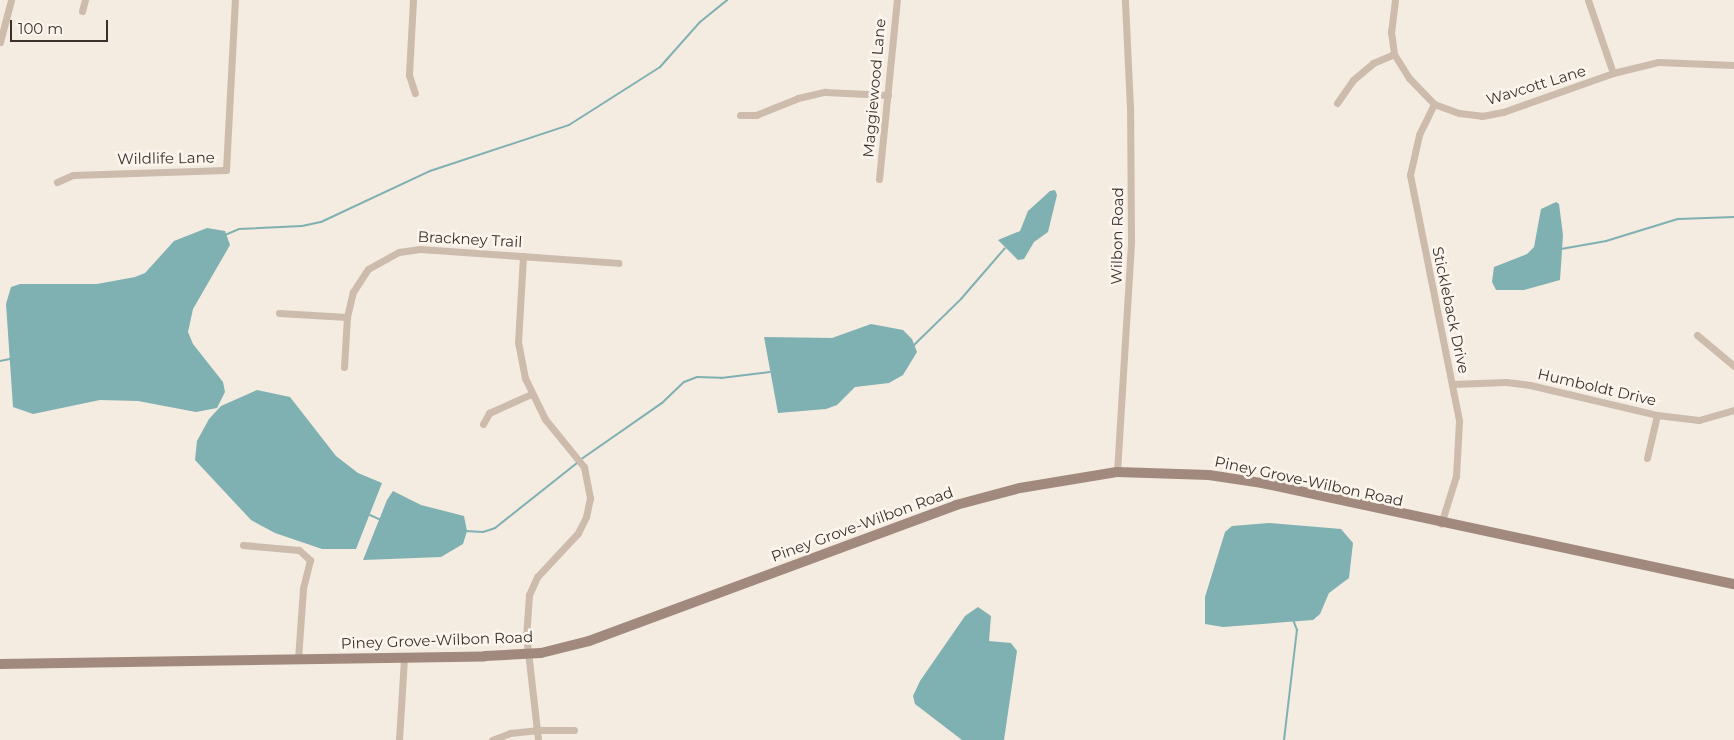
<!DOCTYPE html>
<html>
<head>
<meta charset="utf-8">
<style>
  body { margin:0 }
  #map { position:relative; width:1734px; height:740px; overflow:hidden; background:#f4ebe1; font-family:Montserrat,sans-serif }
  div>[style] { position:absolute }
  .water>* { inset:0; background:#7fb0b2 }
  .stream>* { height:2px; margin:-1px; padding:0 1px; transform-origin:1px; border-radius:1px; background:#7fb0b2 }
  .street>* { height:7px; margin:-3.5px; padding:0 3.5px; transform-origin:3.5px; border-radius:3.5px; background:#cdbbac }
  .secondary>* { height:10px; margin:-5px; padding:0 5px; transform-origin:5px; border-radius:5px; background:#a18a7d }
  span { translate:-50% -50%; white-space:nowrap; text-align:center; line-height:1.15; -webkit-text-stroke:5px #fbf5ee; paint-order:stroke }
  .street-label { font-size:15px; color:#3b302b }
  .scale { position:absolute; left:10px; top:20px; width:98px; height:22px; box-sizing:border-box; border:2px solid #3b302b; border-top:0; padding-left:6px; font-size:15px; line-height:18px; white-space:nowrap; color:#3b302b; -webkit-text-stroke:4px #fbf5ee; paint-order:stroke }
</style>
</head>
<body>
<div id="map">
  <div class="water">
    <div style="clip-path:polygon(1055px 190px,1057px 195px,1048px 232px,1034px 242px,1024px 259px,1018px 260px,998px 240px,1020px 231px,1028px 211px,1050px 191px)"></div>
    <div style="clip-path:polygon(1556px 202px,1559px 204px,1563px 235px,1560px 280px,1524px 290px,1496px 290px,1492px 282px,1494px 267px,1527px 254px,1534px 247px,1541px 209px)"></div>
    <div style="clip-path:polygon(207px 228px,225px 231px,230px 245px,193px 309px,188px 332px,193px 344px,223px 382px,225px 392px,217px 408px,196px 412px,138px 401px,100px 400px,33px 414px,13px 407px,6px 304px,11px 287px,20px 284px,97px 284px,135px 277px,145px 273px,174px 241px)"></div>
    <div style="clip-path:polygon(871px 324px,903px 330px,912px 339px,917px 352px,903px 375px,889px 383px,855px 387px,837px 405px,826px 409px,778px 413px,764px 337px,832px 338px)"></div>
    <div style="clip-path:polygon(257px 390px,290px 397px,336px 456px,358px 473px,382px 483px,356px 549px,322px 549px,275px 533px,251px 520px,195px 460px,197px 441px,209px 419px,221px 406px)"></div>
    <div style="clip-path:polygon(393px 491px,421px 505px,464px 516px,467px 531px,463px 544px,441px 557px,363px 560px,387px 500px)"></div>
    <div style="clip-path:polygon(1269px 523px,1341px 529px,1353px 543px,1349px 578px,1329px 593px,1320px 614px,1313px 620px,1223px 627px,1205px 624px,1205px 597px,1225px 532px,1232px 526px)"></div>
    <div style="clip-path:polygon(978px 607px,991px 616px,989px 641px,1011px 643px,1017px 651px,1004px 740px,962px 740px,915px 704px,913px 696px,920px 681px,965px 616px)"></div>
  </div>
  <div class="stream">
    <div style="left:225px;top:235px;width:15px;rotate:-23deg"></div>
    <div style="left:239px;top:229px;width:63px;rotate:-2.7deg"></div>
    <div style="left:302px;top:226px;width:19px;rotate:-12deg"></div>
    <div style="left:321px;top:222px;width:120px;rotate:-25.1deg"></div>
    <div style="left:430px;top:171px;width:146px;rotate:-18.3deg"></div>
    <div style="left:569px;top:125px;width:108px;rotate:-32.5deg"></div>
    <div style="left:660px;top:67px;width:60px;rotate:-48.4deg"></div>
    <div style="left:700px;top:22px;width:35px;rotate:-39deg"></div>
    <div style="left:1561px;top:249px;width:46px;rotate:-10.1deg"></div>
    <div style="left:1606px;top:241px;width:75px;rotate:-17deg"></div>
    <div style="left:1678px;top:219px;width:56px;rotate:-2deg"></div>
    <div style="left:913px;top:346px;width:67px;rotate:-44.4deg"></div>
    <div style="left:961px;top:299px;width:67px;rotate:-49.2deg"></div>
    <div style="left:0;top:361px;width:10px;rotate:-11deg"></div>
    <div style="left:580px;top:460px;width:100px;rotate:-34.8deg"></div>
    <div style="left:662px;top:403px;width:30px;rotate:-44deg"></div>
    <div style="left:684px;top:382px;width:14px;rotate:-21deg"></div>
    <div style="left:697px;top:377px;width:24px;rotate:2deg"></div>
    <div style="left:721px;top:378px;width:49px;rotate:-7deg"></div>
    <div style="left:370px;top:515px;width:10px;rotate:24deg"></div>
    <div style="left:465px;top:531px;width:18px;rotate:3deg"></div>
    <div style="left:483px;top:532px;width:13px;rotate:-18deg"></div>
    <div style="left:495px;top:528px;width:105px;rotate:-38.4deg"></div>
    <div style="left:1284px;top:740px;width:111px;rotate:-83.3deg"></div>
    <div style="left:1297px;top:630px;width:9px;rotate:-111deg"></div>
  </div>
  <div class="street">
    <div style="left:413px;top:0;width:75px;rotate:93.1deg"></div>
    <div style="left:409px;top:75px;width:19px;rotate:72deg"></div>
    <div style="left:1395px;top:0;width:32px;rotate:97deg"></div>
    <div style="left:1391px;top:32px;width:22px;rotate:82deg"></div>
    <div style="left:1394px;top:54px;width:28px;rotate:58deg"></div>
    <div style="left:1409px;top:78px;width:36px;rotate:46deg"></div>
    <div style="left:1434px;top:104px;width:27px;rotate:20deg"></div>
    <div style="left:1459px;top:113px;width:23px;rotate:7deg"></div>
    <div style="left:1482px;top:116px;width:21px;rotate:-11deg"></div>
    <div style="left:1503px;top:112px;width:117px;rotate:-19.5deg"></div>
    <div style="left:1613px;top:73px;width:46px;rotate:-13.7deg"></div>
    <div style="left:1658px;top:62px;width:76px;rotate:2.3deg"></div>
    <div style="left:1588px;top:0;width:77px;rotate:71.1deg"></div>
    <div style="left:82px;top:11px;width:11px;rotate:-75deg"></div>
    <div style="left:0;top:42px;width:43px;rotate:-75.3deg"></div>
    <div style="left:1337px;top:103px;width:28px;rotate:-55deg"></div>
    <div style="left:1353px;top:80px;width:26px;rotate:-40deg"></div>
    <div style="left:1373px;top:63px;width:23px;rotate:-23deg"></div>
    <div style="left:1434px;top:104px;width:34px;rotate:116deg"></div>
    <div style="left:1419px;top:135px;width:41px;rotate:102.7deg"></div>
    <div style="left:1410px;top:175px;width:251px;rotate:78.7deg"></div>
    <div style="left:1459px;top:421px;width:55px;rotate:93.1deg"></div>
    <div style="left:1456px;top:476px;width:50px;rotate:107.4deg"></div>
    <div style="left:740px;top:115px;width:16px"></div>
    <div style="left:756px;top:115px;width:45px;rotate:-22deg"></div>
    <div style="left:798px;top:98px;width:28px;rotate:-13deg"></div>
    <div style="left:825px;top:92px;width:63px;rotate:2.7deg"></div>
    <div style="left:879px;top:179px;width:180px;rotate:-84.3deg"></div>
    <div style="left:57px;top:182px;width:17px;rotate:-24deg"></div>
    <div style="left:73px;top:175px;width:153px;rotate:-1.9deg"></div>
    <div style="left:226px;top:170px;width:170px;rotate:-87deg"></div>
    <div style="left:523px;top:256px;width:86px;rotate:93.3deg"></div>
    <div style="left:518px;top:342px;width:37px;rotate:79deg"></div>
    <div style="left:525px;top:378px;width:46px;rotate:64deg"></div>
    <div style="left:545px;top:419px;width:62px;rotate:50.9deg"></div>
    <div style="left:584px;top:467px;width:32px;rotate:79deg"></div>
    <div style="left:590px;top:498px;width:19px;rotate:102deg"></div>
    <div style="left:586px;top:517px;width:18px;rotate:117deg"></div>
    <div style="left:578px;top:533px;width:60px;rotate:133deg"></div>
    <div style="left:537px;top:577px;width:20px;rotate:114deg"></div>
    <div style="left:529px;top:595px;width:39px;rotate:94deg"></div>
    <div style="left:526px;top:634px;width:107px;rotate:83.5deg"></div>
    <div style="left:279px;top:313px;width:68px;rotate:3.4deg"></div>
    <div style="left:1697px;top:335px;width:48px;rotate:40deg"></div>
    <div style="left:344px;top:367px;width:50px;rotate:-86.6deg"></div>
    <div style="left:347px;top:317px;width:26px;rotate:-77deg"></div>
    <div style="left:353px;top:292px;width:27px;rotate:-57deg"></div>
    <div style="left:368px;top:269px;width:35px;rotate:-29deg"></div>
    <div style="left:399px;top:252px;width:21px;rotate:-8deg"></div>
    <div style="left:420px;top:249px;width:199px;rotate:4deg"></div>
    <div style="left:1452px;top:384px;width:54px;rotate:-2.1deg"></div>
    <div style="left:1506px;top:382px;width:24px;rotate:7deg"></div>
    <div style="left:1530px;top:385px;width:130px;rotate:13.3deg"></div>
    <div style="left:1657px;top:415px;width:42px;rotate:6.8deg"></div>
    <div style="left:1699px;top:420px;width:36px;rotate:-16deg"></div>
    <div style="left:483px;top:424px;width:13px;rotate:-61deg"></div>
    <div style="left:489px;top:413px;width:46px;rotate:-24.3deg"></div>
    <div style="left:1647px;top:458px;width:44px;rotate:-76.9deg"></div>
    <div style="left:1117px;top:472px;width:232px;rotate:-86.5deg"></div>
    <div style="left:1131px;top:240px;width:132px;rotate:-90.4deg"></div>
    <div style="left:1130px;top:108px;width:108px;rotate:-92.7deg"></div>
    <div style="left:243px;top:545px;width:56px;rotate:5.1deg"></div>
    <div style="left:299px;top:550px;width:15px;rotate:42deg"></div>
    <div style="left:310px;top:560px;width:30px;rotate:104deg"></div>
    <div style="left:303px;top:589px;width:70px;rotate:94.1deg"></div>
    <div style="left:399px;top:740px;width:82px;rotate:-86.5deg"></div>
    <div style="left:492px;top:740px;width:19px;rotate:-21deg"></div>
    <div style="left:510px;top:733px;width:29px;rotate:-6deg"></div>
    <div style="left:539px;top:730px;width:35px"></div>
  </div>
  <div class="secondary">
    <div style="left:0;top:664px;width:485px;rotate:-0.9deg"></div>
    <div style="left:485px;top:656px;width:56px;rotate:-3.1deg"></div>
    <div style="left:541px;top:653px;width:49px;rotate:-14deg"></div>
    <div style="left:589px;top:641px;width:391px;rotate:-20.3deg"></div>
    <div style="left:956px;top:505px;width:66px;rotate:-14.9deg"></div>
    <div style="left:1020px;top:488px;width:98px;rotate:-9.4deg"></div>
    <div style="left:1117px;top:472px;width:92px;rotate:1.9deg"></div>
    <div style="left:1209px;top:475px;width:54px;rotate:8.6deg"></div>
    <div style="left:1262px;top:483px;width:483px;rotate:12.1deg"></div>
  </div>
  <div class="street-label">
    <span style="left:1536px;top:85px;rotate:-17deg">Wavcott Lane</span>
    <span style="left:874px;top:88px;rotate:-85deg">Maggiewood Lane</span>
    <span style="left:166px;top:158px;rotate:-1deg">Wildlife Lane</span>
    <span style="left:1117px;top:236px;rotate:-89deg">Wilbon Road</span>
    <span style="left:470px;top:239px;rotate:3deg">Brackney Trail</span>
    <span style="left:1451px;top:310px;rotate:78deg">Stickleback Drive</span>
    <span style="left:1597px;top:387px;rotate:13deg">Humboldt Drive</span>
    <span style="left:1309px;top:481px;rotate:12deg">Piney Grove-Wilbon Road</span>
    <span style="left:862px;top:524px;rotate:-20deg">Piney Grove-Wilbon Road</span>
    <span style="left:437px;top:640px;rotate:-2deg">Piney Grove-Wilbon Road</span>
  </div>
  <div class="scale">100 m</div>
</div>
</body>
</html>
